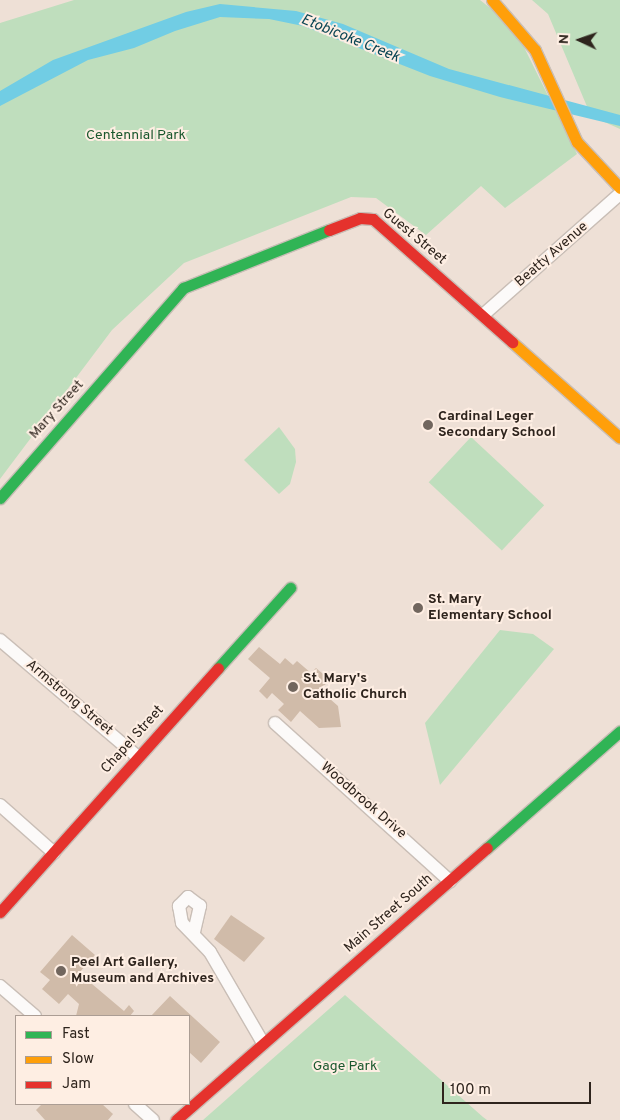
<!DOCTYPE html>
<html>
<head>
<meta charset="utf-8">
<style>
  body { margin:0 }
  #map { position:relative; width:620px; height:1120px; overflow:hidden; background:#eee0d6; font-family:Overpass,sans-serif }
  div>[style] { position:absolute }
  .green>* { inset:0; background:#bfdebd; transform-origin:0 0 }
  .water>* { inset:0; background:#71cde4 }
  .building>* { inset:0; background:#d0bba9 }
  .roads { filter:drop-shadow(1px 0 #c9beb6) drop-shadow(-1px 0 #c9beb6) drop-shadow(0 1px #c9beb6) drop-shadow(0 -1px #c9beb6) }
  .street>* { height:12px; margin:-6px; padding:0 6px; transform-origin:6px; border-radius:6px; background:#fcfaf9 }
  .fast>* { height:11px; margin:-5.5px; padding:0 5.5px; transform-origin:5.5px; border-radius:5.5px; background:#30b455 }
  .slow>* { height:11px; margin:-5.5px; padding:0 5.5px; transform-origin:5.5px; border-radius:5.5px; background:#ff9f0a }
  .jam>* { height:11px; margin:-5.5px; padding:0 5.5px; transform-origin:5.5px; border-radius:5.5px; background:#e5322d }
  .dots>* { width:14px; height:14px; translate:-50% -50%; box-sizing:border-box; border:2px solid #feeee3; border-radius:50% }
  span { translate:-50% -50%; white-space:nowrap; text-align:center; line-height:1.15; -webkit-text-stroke:4px #feeee3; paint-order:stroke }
  .park-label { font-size:14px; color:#1a582e }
  .street-label { font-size:14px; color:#2e241d }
  .poi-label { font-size:14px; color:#2e241d; font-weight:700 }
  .left { translate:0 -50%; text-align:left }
  .water-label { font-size:15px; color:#094554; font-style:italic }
  .legend { position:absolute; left:15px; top:1015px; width:175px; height:90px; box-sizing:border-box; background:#feeee3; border:1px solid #ab9d94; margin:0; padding:6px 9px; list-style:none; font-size:15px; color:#2e241d }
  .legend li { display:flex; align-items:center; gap:10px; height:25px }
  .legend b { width:25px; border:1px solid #ab9d94 }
  .north { position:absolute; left:555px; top:15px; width:50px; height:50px; -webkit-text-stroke:4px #feeee3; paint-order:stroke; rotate:273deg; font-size:14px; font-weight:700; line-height:20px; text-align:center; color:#2e241d }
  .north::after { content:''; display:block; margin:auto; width:18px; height:22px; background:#2e241d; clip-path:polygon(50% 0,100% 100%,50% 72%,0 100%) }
  .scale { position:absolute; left:442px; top:1082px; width:149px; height:22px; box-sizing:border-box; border:2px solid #2e241d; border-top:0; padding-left:6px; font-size:15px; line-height:18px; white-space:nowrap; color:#2e241d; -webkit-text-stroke:4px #feeee3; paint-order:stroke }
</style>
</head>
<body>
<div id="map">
  <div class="green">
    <div style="clip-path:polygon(74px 0,480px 0,514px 27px,577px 154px,505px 208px,481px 186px,426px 235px,376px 198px,351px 197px,184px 263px,112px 330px,0 479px,0 23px)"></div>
    <div style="clip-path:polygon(532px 0,620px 0,620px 129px,591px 116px,548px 14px)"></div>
    <div style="clip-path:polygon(279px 427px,295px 449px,296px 462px,290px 484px,279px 494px,244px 460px)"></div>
    <div style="left:471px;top:437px;width:100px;height:62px;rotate:43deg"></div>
    <div style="clip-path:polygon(500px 630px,533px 634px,554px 649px,440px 785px,425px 723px)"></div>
    <div style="clip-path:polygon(345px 995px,483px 1117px,487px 1120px,203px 1120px)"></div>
  </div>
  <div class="water">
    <div style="clip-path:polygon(220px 4px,296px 11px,343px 24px,449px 69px,620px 115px,620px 126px,500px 97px,430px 76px,303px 26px,269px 19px,220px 17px,175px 31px,134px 48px,88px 60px,0 106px,0 91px,53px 60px,186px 12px)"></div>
  </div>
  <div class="building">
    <div style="clip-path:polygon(259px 647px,280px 664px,285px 658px,293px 665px,297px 661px,311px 673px,316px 668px,329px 679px,321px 691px,338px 706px,341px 727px,319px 728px,300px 711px,291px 722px,278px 710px,284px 704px,272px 693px,267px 699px,259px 691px,270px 678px,248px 659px)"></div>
    <div style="clip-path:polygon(231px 915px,265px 938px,244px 962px,214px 939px)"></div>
    <div style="clip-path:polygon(72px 935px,95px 955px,79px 973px,124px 1011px,129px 1005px,134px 1011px,130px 1016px,76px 1016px,79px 1004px,68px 994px,59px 1004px,42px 989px,50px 980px,40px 972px)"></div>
    <div style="clip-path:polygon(170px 996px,220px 1042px,201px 1063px,189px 1052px,189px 1016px,151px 1016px)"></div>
    <div style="clip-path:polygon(42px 1104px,102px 1104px,113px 1114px,108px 1120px,45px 1120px,36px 1110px)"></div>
  </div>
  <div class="roads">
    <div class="street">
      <div style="left:483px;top:315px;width:183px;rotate:-41.5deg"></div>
      <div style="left:0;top:640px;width:180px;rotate:40.3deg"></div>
      <div style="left:275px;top:723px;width:236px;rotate:42.1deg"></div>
      <div style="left:0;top:805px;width:72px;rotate:41.6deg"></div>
      <div style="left:194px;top:932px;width:27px;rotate:-77deg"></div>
      <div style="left:200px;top:906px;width:15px;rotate:-143deg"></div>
      <div style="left:188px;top:897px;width:13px;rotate:135deg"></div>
      <div style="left:179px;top:906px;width:17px;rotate:80deg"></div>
      <div style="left:182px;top:923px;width:40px;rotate:46deg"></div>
      <div style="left:210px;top:952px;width:105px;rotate:59.8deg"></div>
      <div style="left:0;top:986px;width:46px;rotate:40.6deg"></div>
      <div style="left:135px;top:1104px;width:24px;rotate:42deg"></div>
    </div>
    <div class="fast">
      <div style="left:0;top:498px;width:279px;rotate:-48.9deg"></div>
      <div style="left:183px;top:288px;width:157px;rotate:-21.7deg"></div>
      <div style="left:218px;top:668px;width:108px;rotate:-48deg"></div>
      <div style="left:487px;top:848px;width:177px;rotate:-41.3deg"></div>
    </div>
    <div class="slow">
      <div style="left:492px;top:0;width:66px;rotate:49.3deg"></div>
      <div style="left:535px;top:50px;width:101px;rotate:65.5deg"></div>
      <div style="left:577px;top:142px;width:63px;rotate:46.9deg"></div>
      <div style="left:512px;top:342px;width:144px;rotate:41.6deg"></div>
    </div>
    <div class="jam">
      <div style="left:329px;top:230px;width:33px;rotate:-21deg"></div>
      <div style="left:360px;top:218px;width:13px;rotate:4deg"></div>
      <div style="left:373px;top:219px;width:186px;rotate:41.5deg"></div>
      <div style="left:0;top:912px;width:327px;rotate:-48.2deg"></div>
      <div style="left:176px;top:1120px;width:413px;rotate:-41.2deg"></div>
    </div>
  </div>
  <div class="dots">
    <div style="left:428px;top:425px;background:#71665e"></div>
    <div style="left:418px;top:608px;background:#71665e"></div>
    <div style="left:293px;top:687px;background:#71665e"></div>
    <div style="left:61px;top:971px;background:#71665e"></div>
  </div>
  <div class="park-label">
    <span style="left:136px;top:136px">Centennial Park</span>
    <span style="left:345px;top:1067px">Gage Park</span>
  </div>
  <div class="street-label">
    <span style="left:414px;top:237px;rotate:40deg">Guest Street</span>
    <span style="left:552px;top:255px;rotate:-41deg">Beatty Avenue</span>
    <span style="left:57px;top:410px;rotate:-48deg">Mary Street</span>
    <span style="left:69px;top:698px;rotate:40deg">Armstrong Street</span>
    <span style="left:133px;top:740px;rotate:-48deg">Chapel Street</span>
    <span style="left:363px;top:801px;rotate:41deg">Woodbrook Drive</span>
    <span style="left:389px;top:914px;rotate:-41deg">Main Street South</span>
  </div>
  <div class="poi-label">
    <span class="left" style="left:438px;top:425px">Cardinal Leger<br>Secondary School</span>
    <span class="left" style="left:428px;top:608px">St. Mary<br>Elementary School</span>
    <span class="left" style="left:303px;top:687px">St. Mary's<br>Catholic Church</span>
    <span class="left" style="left:71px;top:971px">Peel Art Gallery,<br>Museum and Archives</span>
  </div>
  <div class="water-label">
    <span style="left:350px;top:39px;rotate:22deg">Etobicoke Creek</span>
  </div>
  <ul class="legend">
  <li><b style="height:6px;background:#30b455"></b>Fast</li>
  <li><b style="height:6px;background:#ff9f0a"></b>Slow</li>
  <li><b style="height:6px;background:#e5322d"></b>Jam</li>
  </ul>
  <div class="north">N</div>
  <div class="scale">100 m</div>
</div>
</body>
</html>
